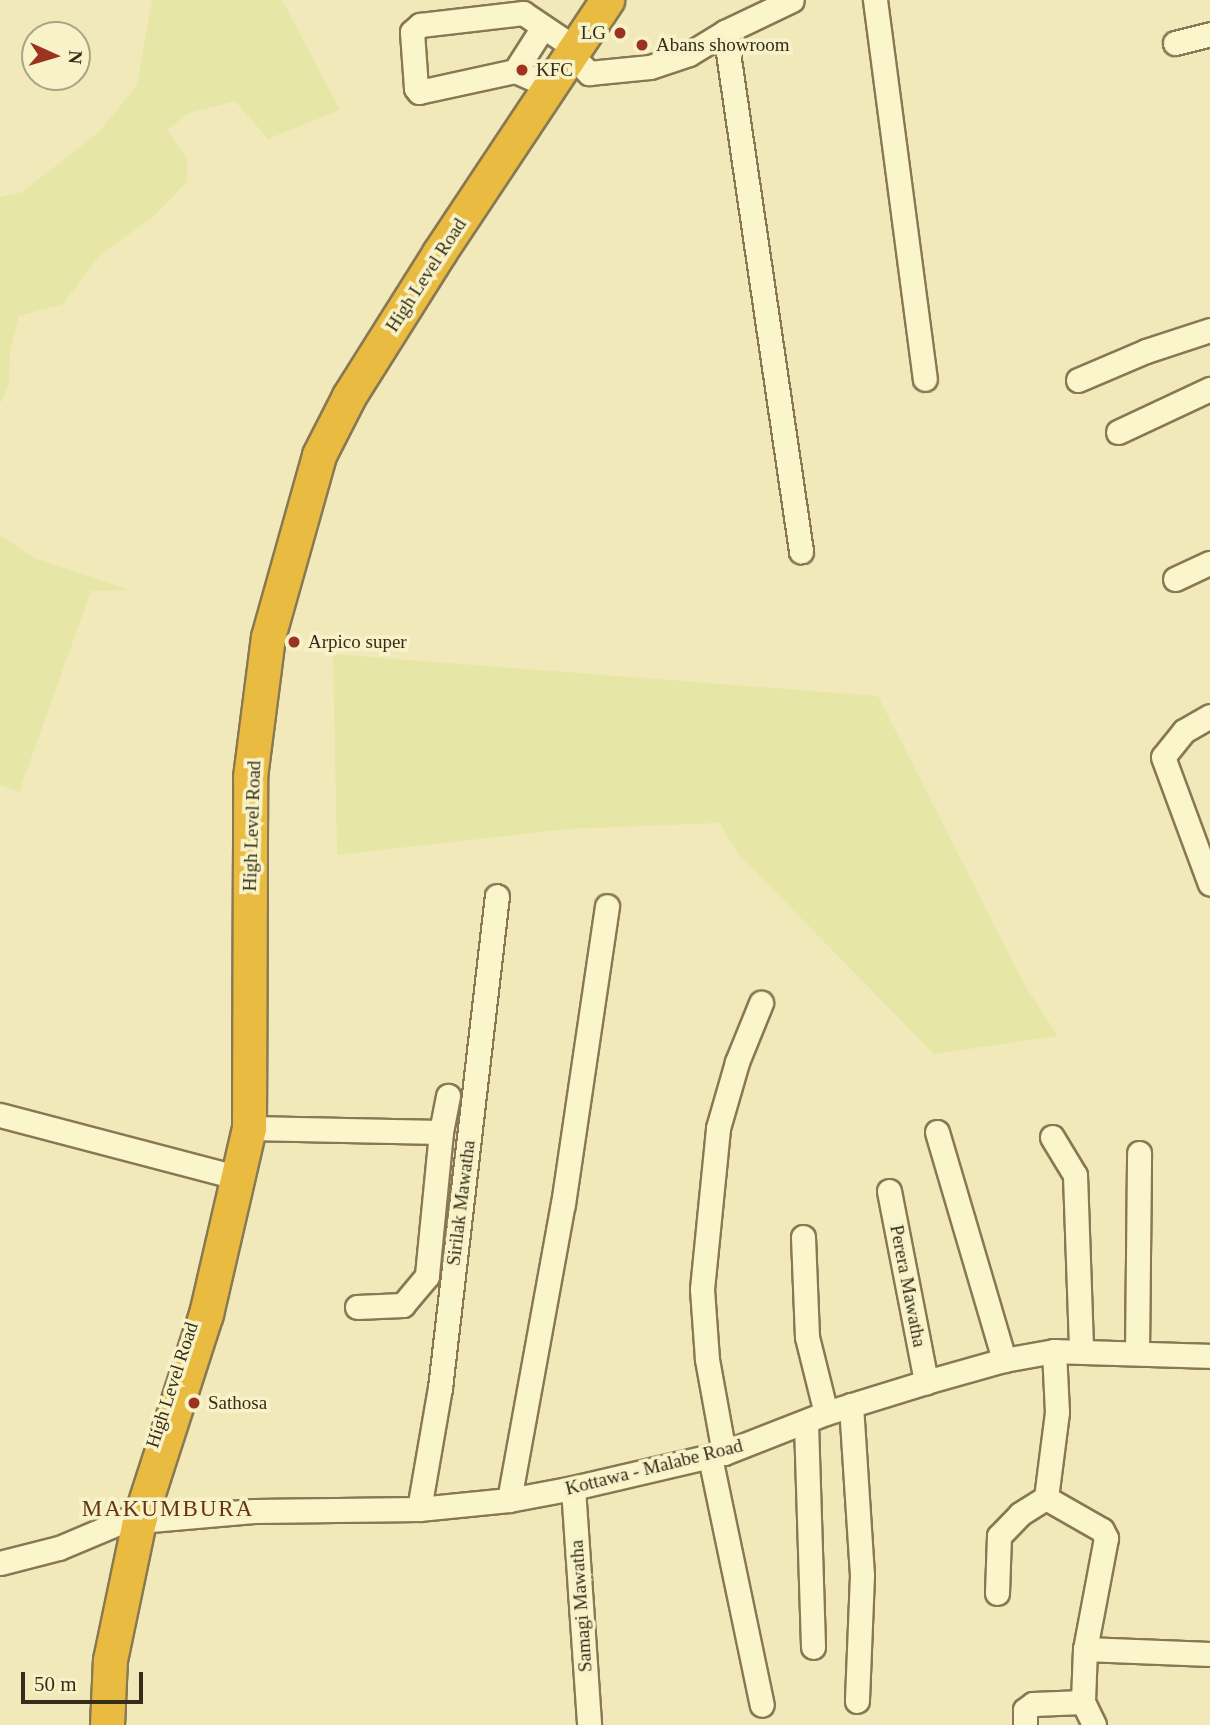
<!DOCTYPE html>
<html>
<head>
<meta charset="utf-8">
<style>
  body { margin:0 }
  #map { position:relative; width:1210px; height:1725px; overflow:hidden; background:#f1e9b9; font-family:"Times New Roman",serif }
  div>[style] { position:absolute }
  .farmland>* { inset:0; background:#e6e7a6 }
  .roads { filter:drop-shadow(2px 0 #887853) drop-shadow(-2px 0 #887853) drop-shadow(0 2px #887853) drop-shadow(0 -2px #887853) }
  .minor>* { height:23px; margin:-11.5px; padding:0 11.5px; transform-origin:11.5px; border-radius:11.5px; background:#fbf5cc }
  .highway>* { height:33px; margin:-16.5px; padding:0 16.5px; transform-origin:16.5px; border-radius:16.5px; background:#e9bc41 }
  .dots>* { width:19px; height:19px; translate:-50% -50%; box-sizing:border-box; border:4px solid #f8f2c9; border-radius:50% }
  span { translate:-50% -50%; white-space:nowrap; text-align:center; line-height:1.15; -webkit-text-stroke:7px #f8f2c9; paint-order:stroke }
  .poi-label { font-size:19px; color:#352c19 }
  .right { translate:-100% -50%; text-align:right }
  .left { translate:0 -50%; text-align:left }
  .street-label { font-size:19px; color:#352c19 }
  .quarter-label { font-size:23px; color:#653416; letter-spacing:2px }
  .north { position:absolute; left:21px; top:21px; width:70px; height:70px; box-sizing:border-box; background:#f8f2c9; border:2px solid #aaa383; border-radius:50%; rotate:94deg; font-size:19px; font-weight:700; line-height:28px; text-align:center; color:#352c19 }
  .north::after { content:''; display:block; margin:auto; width:24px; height:32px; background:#9b331f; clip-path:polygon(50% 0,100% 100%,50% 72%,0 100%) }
  .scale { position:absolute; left:21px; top:1672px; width:122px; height:32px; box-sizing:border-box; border:4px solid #352c19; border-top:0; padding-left:9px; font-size:21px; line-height:24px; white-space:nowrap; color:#352c19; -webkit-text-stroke:5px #f8f2c9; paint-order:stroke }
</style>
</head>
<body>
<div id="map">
  <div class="farmland">
    <div style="clip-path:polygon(152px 0,282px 0,340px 110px,268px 139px,235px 101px,189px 113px,167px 130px,187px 158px,187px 182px,154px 216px,100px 255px,63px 304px,19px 316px,10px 351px,9px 383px,0 404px,0 197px,22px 192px,99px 132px,137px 85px)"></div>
    <div style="clip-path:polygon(0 535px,34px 558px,130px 590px,91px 591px,19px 792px,0 785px)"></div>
    <div style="clip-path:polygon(333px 654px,878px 696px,1024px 984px,1058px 1036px,934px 1054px,738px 854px,720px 823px,567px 829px,337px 855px)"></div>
  </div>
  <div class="roads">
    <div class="minor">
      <div style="left:875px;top:0;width:382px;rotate:82.5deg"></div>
      <div style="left:725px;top:32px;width:525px;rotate:81.67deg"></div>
      <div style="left:1175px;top:43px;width:36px;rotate:-14deg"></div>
      <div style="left:572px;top:55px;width:25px;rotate:47deg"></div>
      <div style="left:589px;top:73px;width:61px;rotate:-5.6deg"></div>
      <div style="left:650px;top:67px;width:41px;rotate:-18.4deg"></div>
      <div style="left:689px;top:54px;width:42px;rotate:-31.4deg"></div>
      <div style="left:725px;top:32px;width:74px;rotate:-25.5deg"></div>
      <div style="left:515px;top:71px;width:52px;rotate:-57.5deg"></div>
      <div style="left:540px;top:82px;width:27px;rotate:-156deg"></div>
      <div style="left:515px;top:71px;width:98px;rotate:167.7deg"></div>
      <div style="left:419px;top:92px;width:5px;rotate:-127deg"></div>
      <div style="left:416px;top:88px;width:56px;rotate:-94.1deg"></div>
      <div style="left:412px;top:32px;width:11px;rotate:-41deg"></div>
      <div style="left:420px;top:25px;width:104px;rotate:-6.6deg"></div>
      <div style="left:523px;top:13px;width:52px;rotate:34deg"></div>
      <div style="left:1078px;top:380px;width:74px;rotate:-23.1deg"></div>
      <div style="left:1146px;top:351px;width:67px;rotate:-18.2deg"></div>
      <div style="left:1118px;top:432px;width:102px;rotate:-25.1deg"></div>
      <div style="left:1175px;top:579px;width:38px;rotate:-25deg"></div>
      <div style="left:1210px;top:716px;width:30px;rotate:150deg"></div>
      <div style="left:1184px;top:731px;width:33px;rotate:129deg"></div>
      <div style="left:1163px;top:757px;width:135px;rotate:69.7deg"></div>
      <div style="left:0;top:1115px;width:237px;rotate:14.7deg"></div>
      <div style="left:249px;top:1128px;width:192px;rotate:1.2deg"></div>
      <div style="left:441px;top:1132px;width:145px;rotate:95.6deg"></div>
      <div style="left:427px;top:1276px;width:38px;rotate:130deg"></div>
      <div style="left:403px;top:1305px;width:46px;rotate:177.5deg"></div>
      <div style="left:441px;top:1132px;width:37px;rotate:-79deg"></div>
      <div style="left:937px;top:1132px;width:238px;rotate:73.6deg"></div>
      <div style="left:1052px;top:1137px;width:44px;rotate:58.8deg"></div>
      <div style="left:1075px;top:1175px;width:176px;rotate:88deg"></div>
      <div style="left:889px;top:1191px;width:195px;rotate:79deg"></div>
      <div style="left:803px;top:1237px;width:100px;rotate:87.7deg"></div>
      <div style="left:807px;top:1337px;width:78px;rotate:76deg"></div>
      <div style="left:1137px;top:1353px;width:200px;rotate:-89.4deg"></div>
      <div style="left:851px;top:1405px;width:170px;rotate:86.3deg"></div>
      <div style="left:862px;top:1575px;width:126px;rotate:92.3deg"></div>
      <div style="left:806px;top:1423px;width:224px;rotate:88.2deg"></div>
      <div style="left:724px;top:1453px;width:96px;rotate:-100.3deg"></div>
      <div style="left:707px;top:1359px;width:70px;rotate:-94.1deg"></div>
      <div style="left:702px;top:1289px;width:162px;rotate:-84.3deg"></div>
      <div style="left:718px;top:1128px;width:69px;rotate:-73.9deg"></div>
      <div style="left:737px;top:1062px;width:64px;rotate:-67.9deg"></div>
      <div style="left:710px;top:1457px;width:253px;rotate:78.2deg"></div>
      <div style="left:573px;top:1488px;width:238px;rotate:86.1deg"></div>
      <div style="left:1046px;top:1498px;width:64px;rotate:29.7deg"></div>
      <div style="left:1102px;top:1530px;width:9px;rotate:63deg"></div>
      <div style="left:1106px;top:1538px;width:113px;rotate:100.7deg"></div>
      <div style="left:1085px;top:1649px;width:53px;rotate:92.2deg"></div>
      <div style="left:1083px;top:1702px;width:25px;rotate:64deg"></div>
      <div style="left:1046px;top:1498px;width:87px;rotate:-82.7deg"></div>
      <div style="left:1057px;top:1412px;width:61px;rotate:-92.8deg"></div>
      <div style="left:509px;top:1500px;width:301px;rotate:-79.7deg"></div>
      <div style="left:563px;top:1204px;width:301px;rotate:-81.6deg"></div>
      <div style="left:419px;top:1509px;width:123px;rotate:-80.2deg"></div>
      <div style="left:440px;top:1388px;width:495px;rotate:-83.4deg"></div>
      <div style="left:0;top:1563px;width:61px;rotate:-14.3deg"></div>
      <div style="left:59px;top:1548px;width:75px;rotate:-22.8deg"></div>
      <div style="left:128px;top:1519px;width:11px;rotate:10deg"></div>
      <div style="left:139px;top:1521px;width:115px;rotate:-5deg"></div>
      <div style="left:254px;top:1511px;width:165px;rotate:-0.7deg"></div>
      <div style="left:419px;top:1509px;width:90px;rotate:-5.7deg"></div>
      <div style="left:509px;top:1500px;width:65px;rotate:-10.6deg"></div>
      <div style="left:573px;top:1488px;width:155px;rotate:-13.1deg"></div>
      <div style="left:724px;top:1453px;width:110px;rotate:-21.4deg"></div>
      <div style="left:826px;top:1413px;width:105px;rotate:-17.2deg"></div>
      <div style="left:926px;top:1382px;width:81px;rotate:-15.8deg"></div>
      <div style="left:1004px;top:1360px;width:51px;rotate:-10.2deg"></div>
      <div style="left:1054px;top:1351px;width:156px;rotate:1.8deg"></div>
      <div style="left:997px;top:1593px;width:57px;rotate:-88deg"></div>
      <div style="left:999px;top:1536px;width:30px;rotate:-46deg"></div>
      <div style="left:1020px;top:1514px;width:31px;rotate:-32deg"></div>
      <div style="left:1085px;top:1649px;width:125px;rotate:2.3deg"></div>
      <div style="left:1025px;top:1725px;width:15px;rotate:-90deg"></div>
      <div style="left:1025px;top:1710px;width:10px;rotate:-37deg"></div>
      <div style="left:1033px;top:1704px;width:50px;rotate:-2.3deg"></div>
    </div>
    <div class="highway">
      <div style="left:107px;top:1725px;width:65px;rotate:-87.4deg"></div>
      <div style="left:110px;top:1660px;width:142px;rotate:-78.2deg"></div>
      <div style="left:139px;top:1521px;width:218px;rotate:-72.1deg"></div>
      <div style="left:206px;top:1314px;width:191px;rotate:-77deg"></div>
      <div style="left:249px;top:1128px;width:351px;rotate:-89.8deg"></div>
      <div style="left:250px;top:777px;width:141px;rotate:-82.7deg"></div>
      <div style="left:268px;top:637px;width:189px;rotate:-74.3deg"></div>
      <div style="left:319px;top:455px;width:66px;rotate:-63deg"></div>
      <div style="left:349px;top:396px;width:169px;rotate:-57.8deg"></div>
      <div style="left:439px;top:253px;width:304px;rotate:-56.4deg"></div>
    </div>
  </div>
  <div class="dots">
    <div style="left:620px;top:33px;background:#9b331f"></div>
    <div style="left:642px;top:45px;background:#9b331f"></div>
    <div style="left:522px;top:70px;background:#9b331f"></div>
    <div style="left:294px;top:642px;background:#9b331f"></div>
    <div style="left:194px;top:1403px;background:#9b331f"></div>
  </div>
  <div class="poi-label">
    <span class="right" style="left:606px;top:33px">LG</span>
    <span class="left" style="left:656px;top:45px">Abans showroom</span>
    <span class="left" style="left:536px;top:70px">KFC</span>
    <span class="left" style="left:308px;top:642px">Arpico super</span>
    <span class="left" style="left:208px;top:1403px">Sathosa</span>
  </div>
  <div class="street-label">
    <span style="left:426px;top:275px;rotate:-57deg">High Level Road</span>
    <span style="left:252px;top:826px;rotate:-88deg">High Level Road</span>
    <span style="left:461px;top:1203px;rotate:-83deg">Sirilak Mawatha</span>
    <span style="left:908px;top:1286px;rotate:79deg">Perera Mawatha</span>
    <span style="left:172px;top:1385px;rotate:-72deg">High Level Road</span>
    <span style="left:654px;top:1467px;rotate:-14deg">Kottawa - Malabe Road</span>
    <span style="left:581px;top:1606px;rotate:-94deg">Samagi Mawatha</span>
  </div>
  <div class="quarter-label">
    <span style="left:168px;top:1509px">MAKUMBURA</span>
  </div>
  <div class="north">N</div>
  <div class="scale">50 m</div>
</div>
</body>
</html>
